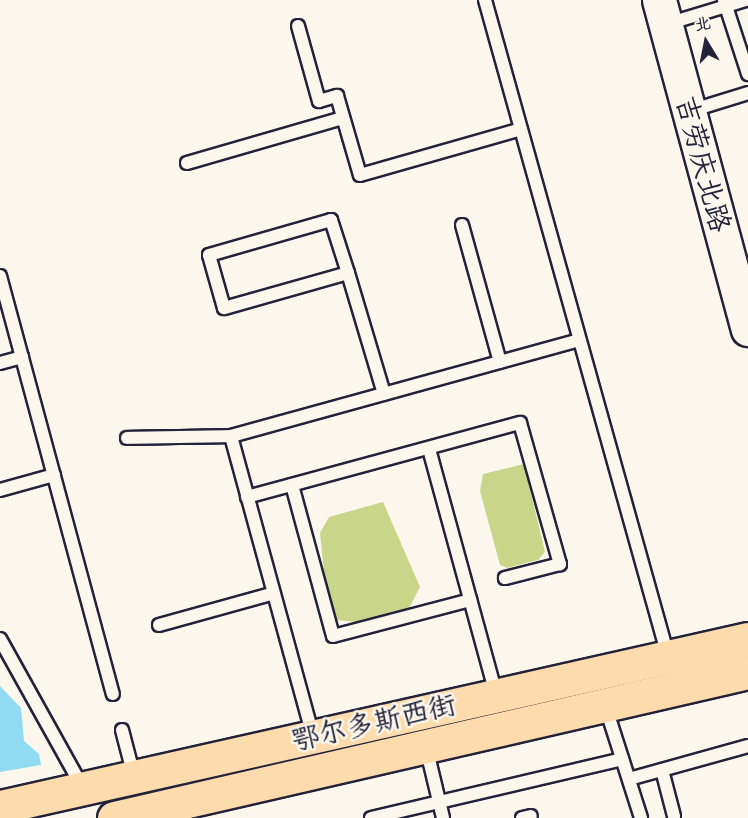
<!DOCTYPE html>
<html>
<head>
<meta charset="utf-8">
<style>
  body { margin:0 }
  #map { position:relative; width:748px; height:818px; overflow:hidden; background:#fbf7ec; font-family:Caveat,"LXGW WenKai TC",sans-serif }
  div>[style] { position:absolute }
  .green>* { inset:0; background:#c9d689 }
  .water>* { inset:0; background:#91dbf2 }
  .roads { filter:drop-shadow(2px 0 #22223b) drop-shadow(-2px 0 #22223b) drop-shadow(0 2px #22223b) drop-shadow(0 -2px #22223b) }
  .lane>* { height:12px; margin:-6px; padding:0 6px; transform-origin:6px; border-radius:6px; background:#fbf7ec }
  .secondary>* { height:33px; margin:-16.5px; padding:0 16.5px; transform-origin:16.5px; border-radius:16.5px; background:#fbf7ec }
  .primary>* { height:33px; margin:-16.5px; padding:0 16.5px; transform-origin:16.5px; border-radius:16.5px; background:#fedbac }
  span { translate:-50% -50%; white-space:nowrap; text-align:center; line-height:1.15; -webkit-text-stroke:5px #fbf7ec; paint-order:stroke }
  .street-label { font-size:28px; color:#22223b }
  .north { position:absolute; left:676px; top:12px; width:60px; height:60px; -webkit-text-stroke:4px #fbf7ec; paint-order:stroke; rotate:350deg; font-size:16px; font-weight:700; line-height:24px; text-align:center; color:#22223b }
  .north::after { content:''; display:block; margin:auto; width:21px; height:27px; background:#22223b; clip-path:polygon(50% 0,100% 100%,50% 72%,0 100%) }
</style>
</head>
<body>
<div id="map">
  <div class="green">
    <div style="clip-path:polygon(524px 464px,545px 552px,538px 560px,507px 568px,500px 565px,480px 491px,483px 474px)"></div>
    <div style="clip-path:polygon(383px 502px,420px 587px,409px 608px,357px 622px,336px 620px,326px 593px,320px 533px,329px 517px)"></div>
  </div>
  <div class="water">
    <div style="clip-path:polygon(0 686px,21px 708px,24px 741px,39px 754px,41px 765px,0 772px)"></div>
  </div>
  <div class="roads">
    <div class="lane">
      <div style="left:485px;top:0;width:681px;rotate:74.41deg"></div>
      <div style="left:724px;top:0;width:78px;rotate:72deg"></div>
      <div style="left:667px;top:24px;width:83px;rotate:-16.9deg"></div>
      <div style="left:298px;top:26px;width:78px;rotate:74.4deg"></div>
      <div style="left:319px;top:101px;width:19px;rotate:-16deg"></div>
      <div style="left:337px;top:96px;width:82px;rotate:73.8deg"></div>
      <div style="left:360px;top:175px;width:167px;rotate:-15.9deg"></div>
      <div style="left:690px;top:111px;width:61px;rotate:-17.2deg"></div>
      <div style="left:187px;top:163px;width:162px;rotate:-16.1deg"></div>
      <div style="left:462px;top:225px;width:142px;rotate:74.5deg"></div>
      <div style="left:348px;top:273px;width:129px;rotate:164.2deg"></div>
      <div style="left:224px;top:308px;width:55px;rotate:-105.8deg"></div>
      <div style="left:209px;top:255px;width:127px;rotate:-16deg"></div>
      <div style="left:331px;top:220px;width:56px;rotate:72.2deg"></div>
      <div style="left:348px;top:273px;width:126px;rotate:73.4deg"></div>
      <div style="left:0;top:276px;width:433px;rotate:74.9deg"></div>
      <div style="left:0;top:363px;width:23px;rotate:-15deg"></div>
      <div style="left:127px;top:438px;width:104px;rotate:-1.1deg"></div>
      <div style="left:429px;top:449px;width:254px;rotate:74.7deg"></div>
      <div style="left:292px;top:485px;width:156px;rotate:74.8deg"></div>
      <div style="left:333px;top:636px;width:142px;rotate:-14.7deg"></div>
      <div style="left:0;top:490px;width:56px;rotate:-15.5deg"></div>
      <div style="left:247px;top:497px;width:283px;rotate:-15.2deg"></div>
      <div style="left:520px;top:423px;width:147px;rotate:74.2deg"></div>
      <div style="left:560px;top:564px;width:57px;rotate:165.7deg"></div>
      <div style="left:159px;top:625px;width:119px;rotate:-15.5deg"></div>
      <div style="left:0;top:639px;width:171px;rotate:60.9deg"></div>
      <div style="left:605px;top:705px;width:119px;rotate:72.3deg"></div>
      <div style="left:122px;top:730px;width:48px;rotate:75.4deg"></div>
      <div style="left:313px;top:736px;width:311px;rotate:-105.3deg"></div>
      <div style="left:231px;top:436px;width:361px;rotate:-15.4deg"></div>
      <div style="left:426px;top:747px;width:73px;rotate:76.5deg"></div>
      <div style="left:662px;top:770px;width:48px;rotate:75.4deg"></div>
      <div style="left:629px;top:779px;width:123px;rotate:-15.5deg"></div>
      <div style="left:371px;top:818px;width:258px;rotate:-13.2deg"></div>
      <div style="left:522px;top:818px;width:9px;rotate:-13deg"></div>
    </div>
    <div class="secondary">
      <div style="left:659px;top:0;width:341px;rotate:74.9deg"></div>
    </div>
    <div class="primary">
      <div style="left:0;top:807px;width:767px;rotate:-12.66deg"></div>
      <div style="left:114px;top:818px;width:651px;rotate:-12.97deg"></div>
    </div>
  </div>
  <div class="street-label">
    <span style="left:703px;top:164px;rotate:75deg">吉劳庆北路</span>
    <span style="left:374px;top:723px;rotate:-13deg">鄂尔多斯西街</span>
  </div>
  <div class="north">北</div>
</div>
</body>
</html>
